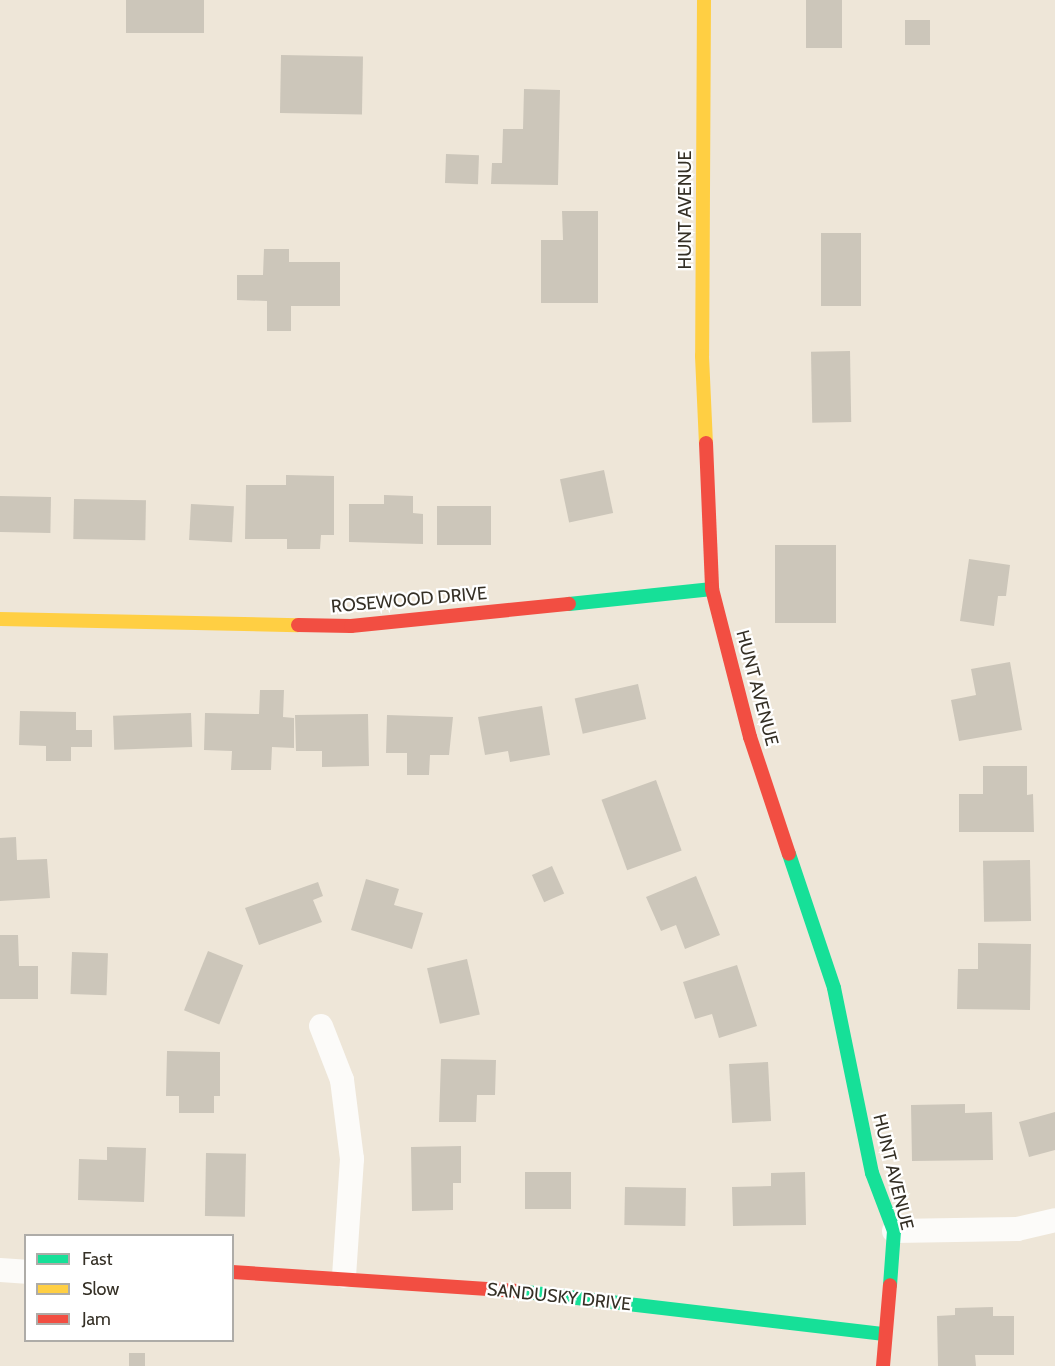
<!DOCTYPE html>
<html>
<head>
<meta charset="utf-8">
<style>
  body { margin:0 }
  #map { position:relative; width:1055px; height:1366px; overflow:hidden; background:#eee6d8; font-family:Cabin,sans-serif }
  div>[style] { position:absolute }
  .building>* { inset:0; background:#ccc6ba; transform-origin:0 0 }
  .street>* { height:24px; margin:-12px; padding:0 12px; transform-origin:12px; border-radius:12px; background:#fcfbf9 }
  .fast>* { height:14px; margin:-7px; padding:0 7px; transform-origin:7px; border-radius:7px; background:#16e098 }
  .slow>* { height:14px; margin:-7px; padding:0 7px; transform-origin:7px; border-radius:7px; background:#ffcf43 }
  .jam>* { height:14px; margin:-7px; padding:0 7px; transform-origin:7px; border-radius:7px; background:#f24e42 }
  span { translate:-50% -50%; white-space:nowrap; text-align:center; line-height:1.15; -webkit-text-stroke:4.5px #fff; paint-order:stroke }
  .street-label { font-size:18px; color:#353026 }
  .legend { position:absolute; left:24px; top:1234px; width:210px; height:108px; box-sizing:border-box; background:#fff; border:2px solid #aeaca8; margin:0; padding:8px 10px; list-style:none; font-size:18px; color:#353026 }
  .legend li { display:flex; align-items:center; gap:12px; height:30px }
  .legend b { width:30px; border:2px solid #aeaca8 }
</style>
</head>
<body>
<div id="map">
  <div class="building">
    <div style="left:126px;top:0;width:78px;height:33px"></div>
    <div style="left:806px;top:0;width:36px;height:48px"></div>
    <div style="left:905px;top:20px;width:25px;height:25px"></div>
    <div style="left:281px;top:55px;width:82px;height:58px;rotate:1deg"></div>
    <div style="clip-path:polygon(524px 89px,560px 90px,558px 185px,491px 184px,492px 163px,502px 163px,503px 129px,523px 129px)"></div>
    <div style="left:446px;top:154px;width:33px;height:29px;rotate:2deg"></div>
    <div style="clip-path:polygon(562px 211px,598px 211px,598px 303px,541px 303px,541px 240px,563px 240px)"></div>
    <div style="left:821px;top:233px;width:40px;height:73px"></div>
    <div style="clip-path:polygon(264px 249px,289px 249px,289px 262px,340px 262px,340px 306px,291px 306px,291px 331px,267px 331px,267px 301px,237px 300px,237px 275px,263px 275px)"></div>
    <div style="left:850px;top:351px;width:71px;height:39px;rotate:89deg"></div>
    <div style="left:604px;top:470px;width:44px;height:45px;rotate:78deg"></div>
    <div style="clip-path:polygon(286px 475px,334px 476px,334px 535px,321px 535px,320px 549px,287px 549px,287px 539px,245px 539px,246px 485px,286px 485px)"></div>
    <div style="clip-path:polygon(384px 495px,413px 496px,413px 513px,423px 514px,423px 544px,349px 542px,349px 504px,384px 504px)"></div>
    <div style="left:0;top:496px;width:51px;height:36px;rotate:1deg"></div>
    <div style="left:74px;top:499px;width:72px;height:40px;rotate:1deg"></div>
    <div style="left:191px;top:504px;width:43px;height:36px;rotate:3deg"></div>
    <div style="left:437px;top:506px;width:54px;height:39px"></div>
    <div style="left:775px;top:545px;width:61px;height:78px"></div>
    <div style="clip-path:polygon(969px 559px,1010px 565px,1006px 596px,998px 596px,994px 626px,960px 621px)"></div>
    <div style="clip-path:polygon(1010px 662px,1022px 730px,959px 741px,951px 700px,976px 695px,971px 669px)"></div>
    <div style="left:638px;top:684px;width:36px;height:65px;rotate:77deg"></div>
    <div style="clip-path:polygon(260px 690px,284px 690px,283px 717px,294px 718px,294px 748px,272px 747px,271px 770px,231px 770px,232px 751px,204px 750px,205px 713px,259px 714px)"></div>
    <div style="clip-path:polygon(542px 706px,550px 755px,510px 762px,508px 751px,485px 755px,478px 717px)"></div>
    <div style="clip-path:polygon(20px 711px,76px 712px,76px 730px,92px 730px,92px 747px,71px 747px,71px 761px,46px 761px,46px 746px,19px 745px)"></div>
    <div style="left:191px;top:713px;width:34px;height:78px;rotate:88deg"></div>
    <div style="clip-path:polygon(368px 714px,369px 766px,322px 767px,322px 751px,296px 751px,295px 715px)"></div>
    <div style="clip-path:polygon(387px 715px,453px 717px,449px 755px,430px 755px,429px 775px,407px 775px,407px 753px,386px 753px)"></div>
    <div style="clip-path:polygon(983px 766px,1027px 766px,1027px 795px,1033px 794px,1034px 832px,959px 832px,959px 794px,983px 794px)"></div>
    <div style="left:656px;top:780px;width:75px;height:58px;rotate:70deg"></div>
    <div style="clip-path:polygon(16px 837px,17px 860px,47px 859px,50px 898px,0 901px,0 838px)"></div>
    <div style="left:1030px;top:860px;width:61px;height:47px;rotate:89deg"></div>
    <div style="left:552px;top:866px;width:30px;height:22px;rotate:66deg"></div>
    <div style="clip-path:polygon(696px 876px,720px 935px,685px 949px,676px 925px,661px 931px,646px 897px)"></div>
    <div style="clip-path:polygon(366px 879px,399px 889px,394px 905px,423px 913px,412px 949px,351px 930px)"></div>
    <div style="clip-path:polygon(318px 882px,323px 896px,313px 900px,322px 922px,259px 945px,245px 908px)"></div>
    <div style="clip-path:polygon(0 935px,18px 935px,19px 966px,38px 966px,38px 999px,0 999px)"></div>
    <div style="clip-path:polygon(978px 943px,1031px 944px,1030px 1010px,957px 1009px,958px 969px,978px 969px)"></div>
    <div style="left:208px;top:951px;width:38px;height:64px;rotate:22deg"></div>
    <div style="left:72px;top:952px;width:36px;height:42px;rotate:2deg"></div>
    <div style="left:467px;top:959px;width:57px;height:41px;rotate:77deg"></div>
    <div style="clip-path:polygon(737px 965px,757px 1026px,719px 1038px,712px 1014px,695px 1019px,683px 982px)"></div>
    <div style="clip-path:polygon(167px 1051px,220px 1052px,220px 1096px,214px 1096px,214px 1113px,179px 1113px,179px 1096px,166px 1096px)"></div>
    <div style="clip-path:polygon(441px 1059px,496px 1060px,495px 1095px,477px 1095px,476px 1122px,439px 1122px)"></div>
    <div style="left:768px;top:1062px;width:59px;height:39px;rotate:87deg"></div>
    <div style="clip-path:polygon(965px 1104px,965px 1113px,992px 1112px,993px 1160px,912px 1161px,911px 1105px)"></div>
    <div style="clip-path:polygon(1055px 1112px,1055px 1150px,1029px 1157px,1019px 1122px)"></div>
    <div style="clip-path:polygon(461px 1146px,461px 1183px,453px 1183px,453px 1210px,412px 1211px,411px 1147px)"></div>
    <div style="clip-path:polygon(107px 1147px,146px 1148px,144px 1202px,78px 1200px,79px 1159px,107px 1160px)"></div>
    <div style="left:206px;top:1153px;width:40px;height:63px;rotate:1deg"></div>
    <div style="left:525px;top:1172px;width:46px;height:37px"></div>
    <div style="clip-path:polygon(805px 1172px,806px 1225px,733px 1226px,732px 1187px,771px 1186px,771px 1173px)"></div>
    <div style="left:625px;top:1187px;width:61px;height:38px;rotate:1deg"></div>
    <div style="clip-path:polygon(993px 1307px,993px 1316px,1014px 1316px,1014px 1355px,975px 1355px,976px 1366px,938px 1366px,937px 1316px,955px 1315px,955px 1308px)"></div>
    <div style="left:129px;top:1353px;width:16px;height:13px"></div>
  </div>
  <div class="street">
    <div style="left:321px;top:1026px;width:58px;rotate:68.7deg"></div>
    <div style="left:342px;top:1080px;width:80px;rotate:82.8deg"></div>
    <div style="left:352px;top:1159px;width:117px;rotate:93.9deg"></div>
    <div style="left:894px;top:1231px;width:123px;rotate:-0.9deg"></div>
    <div style="left:1017px;top:1229px;width:39px;rotate:-13deg"></div>
    <div style="left:0;top:1270px;width:26px;rotate:4deg"></div>
  </div>
  <div class="fast">
    <div style="left:569px;top:604px;width:144px;rotate:-6deg"></div>
    <div style="left:789px;top:854px;width:141px;rotate:71.4deg"></div>
    <div style="left:834px;top:988px;width:189px;rotate:78.4deg"></div>
    <div style="left:872px;top:1173px;width:62px;rotate:69.2deg"></div>
    <div style="left:894px;top:1231px;width:54px;rotate:94.2deg"></div>
    <div style="left:517px;top:1291px;width:370px;rotate:6.7deg"></div>
  </div>
  <div class="slow">
    <div style="left:704px;top:0;width:356px;rotate:90.3deg"></div>
    <div style="left:702px;top:356px;width:87px;rotate:87.4deg"></div>
    <div style="left:0;top:619px;width:298px;rotate:1.2deg"></div>
  </div>
  <div class="jam">
    <div style="left:706px;top:443px;width:146px;rotate:87.6deg"></div>
    <div style="left:712px;top:589px;width:153px;rotate:75.6deg"></div>
    <div style="left:750px;top:737px;width:123px;rotate:71.6deg"></div>
    <div style="left:298px;top:625px;width:53px;rotate:1.1deg"></div>
    <div style="left:351px;top:626px;width:219px;rotate:-5.8deg"></div>
    <div style="left:232px;top:1272px;width:286px;rotate:3.8deg"></div>
    <div style="left:883px;top:1366px;width:81px;rotate:-85.1deg"></div>
  </div>
  <div class="street-label">
    <span style="left:685px;top:210px;rotate:-90deg">HUNT AVENUE</span>
    <span style="left:409px;top:600px;rotate:-5deg">ROSEWOOD DRIVE</span>
    <span style="left:757px;top:688px;rotate:75deg">HUNT AVENUE</span>
    <span style="left:893px;top:1172px;rotate:76deg">HUNT AVENUE</span>
    <span style="left:559px;top:1297px;rotate:6deg">SANDUSKY DRIVE</span>
  </div>
  <ul class="legend">
  <li><b style="height:8px;background:#16e098"></b>Fast</li>
  <li><b style="height:8px;background:#ffcf43"></b>Slow</li>
  <li><b style="height:8px;background:#f24e42"></b>Jam</li>
  </ul>
</div>
</body>
</html>
